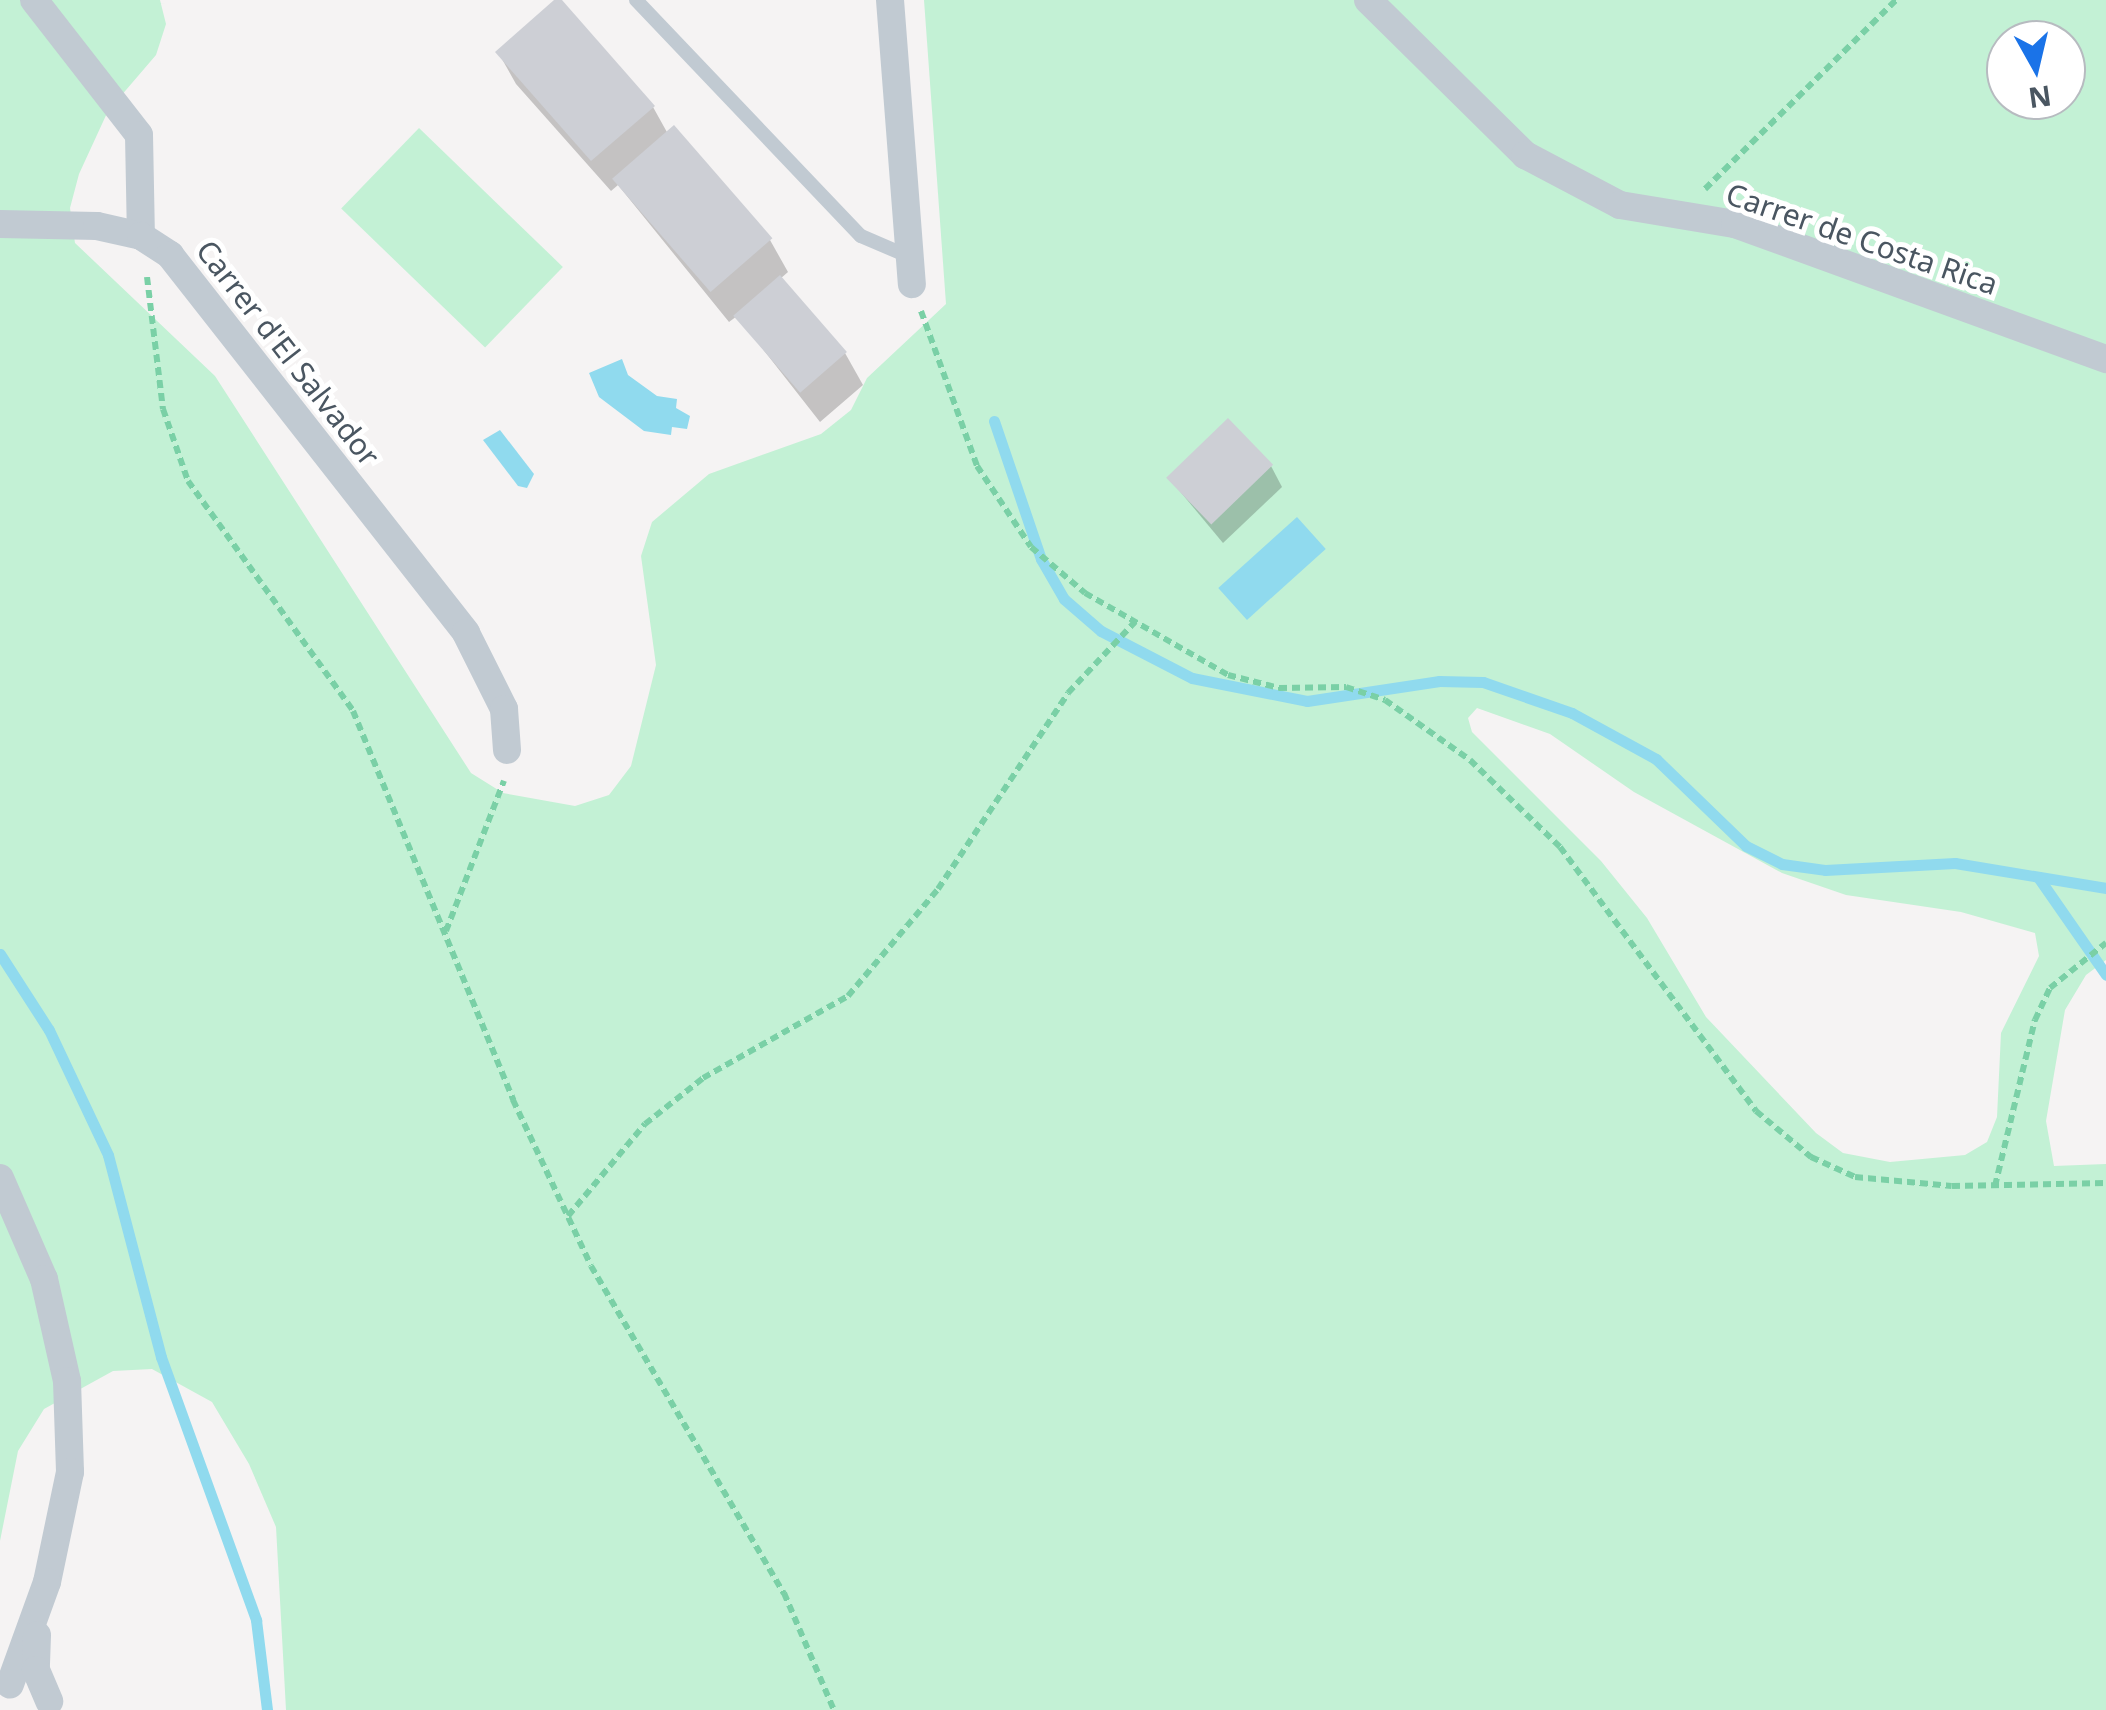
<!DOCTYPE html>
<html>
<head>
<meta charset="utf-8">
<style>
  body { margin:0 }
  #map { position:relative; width:2106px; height:1710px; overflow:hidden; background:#f5f3f3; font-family:"Noto Sans",sans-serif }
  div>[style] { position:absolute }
  .green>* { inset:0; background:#c3f1d5; transform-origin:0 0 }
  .water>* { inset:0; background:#90daee; transform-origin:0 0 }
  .shadow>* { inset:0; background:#0003 }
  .stream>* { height:11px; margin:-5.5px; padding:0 5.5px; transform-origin:5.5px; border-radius:5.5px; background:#90daee }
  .building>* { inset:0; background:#cdcfd5; transform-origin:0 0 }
  .path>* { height:6px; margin-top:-3px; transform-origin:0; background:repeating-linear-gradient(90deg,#7ad0a6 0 8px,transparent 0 13px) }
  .service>* { height:14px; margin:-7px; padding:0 7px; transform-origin:7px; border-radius:7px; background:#c1cad2 }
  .minor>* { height:28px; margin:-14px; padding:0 14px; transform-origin:14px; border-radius:14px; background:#c1cad2 }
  span { translate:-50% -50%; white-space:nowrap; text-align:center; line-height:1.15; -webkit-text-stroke:10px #fff; paint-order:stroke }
  .street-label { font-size:30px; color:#4a5661 }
  .north { position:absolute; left:1986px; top:20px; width:100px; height:100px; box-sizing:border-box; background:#fff; border:2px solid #b7bbc0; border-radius:50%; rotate:172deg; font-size:28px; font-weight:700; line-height:40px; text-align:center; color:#4a5661 }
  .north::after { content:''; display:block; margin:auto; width:35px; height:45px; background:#1a73e8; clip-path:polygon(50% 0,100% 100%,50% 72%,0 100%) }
</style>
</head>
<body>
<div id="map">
  <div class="green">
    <div style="clip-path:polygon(evenodd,0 0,160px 0,166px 24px,156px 55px,108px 111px,79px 174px,70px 208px,75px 243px,215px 376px,471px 773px,503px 793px,575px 806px,609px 795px,631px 766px,656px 665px,641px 556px,652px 522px,709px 474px,821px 434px,851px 410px,867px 378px,946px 304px,924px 0,2106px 0,2106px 960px,2086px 975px,2065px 1010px,2046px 1121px,2054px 1166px,2106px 1164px,2106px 1710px,286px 1710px,276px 1527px,249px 1464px,212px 1402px,152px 1369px,113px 1371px,44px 1409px,18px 1451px,0 1541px,0 0,2006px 40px,2066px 40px,2066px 100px,2006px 100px,2006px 40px,0 0,1477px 708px,1550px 734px,1634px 792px,1782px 873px,1846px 895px,1961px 912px,2035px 933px,2039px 956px,2001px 1033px,1997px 1117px,1987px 1142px,1965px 1155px,1890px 1162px,1843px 1153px,1816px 1133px,1706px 1017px,1647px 918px,1601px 861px,1472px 732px,1468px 718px,1477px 708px)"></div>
    <div style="left:419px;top:128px;width:200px;height:112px;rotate:44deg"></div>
  </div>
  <div class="water">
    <div style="clip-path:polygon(622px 359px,628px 375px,657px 396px,677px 399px,676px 408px,690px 416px,687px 429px,672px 427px,671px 435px,644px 431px,599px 397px,589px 373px)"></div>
    <div style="clip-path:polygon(500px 430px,534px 474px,527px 488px,518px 486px,483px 440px)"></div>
    <div style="left:1297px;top:517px;width:43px;height:106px;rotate:48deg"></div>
  </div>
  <div class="shadow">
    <div style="clip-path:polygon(558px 0,653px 107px,668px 134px,770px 240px,788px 272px,780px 279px,845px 353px,863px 385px,820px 422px,737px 316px,729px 322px,618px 185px,611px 191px,516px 84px,498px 52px)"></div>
    <div style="clip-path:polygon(1271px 466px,1282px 487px,1223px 543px,1168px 477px)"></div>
  </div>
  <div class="stream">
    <div style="left:994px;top:421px;width:146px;rotate:71.2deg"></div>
    <div style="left:1041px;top:559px;width:46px;rotate:60.1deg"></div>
    <div style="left:1064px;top:599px;width:49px;rotate:40.9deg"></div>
    <div style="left:1101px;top:631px;width:102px;rotate:27.3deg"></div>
    <div style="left:1192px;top:678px;width:117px;rotate:11.3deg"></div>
    <div style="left:1307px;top:701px;width:134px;rotate:-8.6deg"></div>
    <div style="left:1439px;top:681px;width:44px;rotate:1.3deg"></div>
    <div style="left:1483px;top:682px;width:94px;rotate:19.2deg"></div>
    <div style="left:1572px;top:713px;width:96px;rotate:28.7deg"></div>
    <div style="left:1656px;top:759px;width:125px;rotate:44deg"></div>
    <div style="left:1746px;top:846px;width:40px;rotate:26.6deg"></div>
    <div style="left:1782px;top:864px;width:43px;rotate:7.9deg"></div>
    <div style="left:1825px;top:870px;width:130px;rotate:-3.1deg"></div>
    <div style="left:1955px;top:863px;width:153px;rotate:9.4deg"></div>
    <div style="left:2038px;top:877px;width:119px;rotate:55.2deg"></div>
    <div style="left:0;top:954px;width:90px;rotate:57.2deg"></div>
    <div style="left:49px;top:1030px;width:138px;rotate:64.7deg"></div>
    <div style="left:108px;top:1155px;width:209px;rotate:75.3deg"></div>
    <div style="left:161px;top:1357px;width:280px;rotate:70.1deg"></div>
    <div style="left:256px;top:1620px;width:91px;rotate:83deg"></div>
  </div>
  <div class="building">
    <div style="clip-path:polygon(554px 0,562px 0,655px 106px,591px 161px,495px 52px)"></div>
    <div style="left:674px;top:125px;width:150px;height:82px;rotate:49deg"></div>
    <div style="left:780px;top:275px;width:102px;height:62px;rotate:49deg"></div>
    <div style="left:1228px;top:418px;width:65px;height:86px;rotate:46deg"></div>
  </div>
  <div class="path">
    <div style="left:1705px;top:189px;width:269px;rotate:-44.7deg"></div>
    <div style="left:147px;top:277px;width:133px;rotate:83.1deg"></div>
    <div style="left:163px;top:409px;width:76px;rotate:70.9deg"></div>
    <div style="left:188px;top:481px;width:283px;rotate:54.3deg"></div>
    <div style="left:353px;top:711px;width:421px;rotate:67.6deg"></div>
    <div style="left:513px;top:1100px;width:183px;rotate:64.8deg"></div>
    <div style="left:591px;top:1266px;width:380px;rotate:59.5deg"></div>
    <div style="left:784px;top:1593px;width:127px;rotate:66.9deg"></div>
    <div style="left:921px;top:311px;width:165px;rotate:70.1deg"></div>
    <div style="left:977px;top:466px;width:97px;rotate:56.3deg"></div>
    <div style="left:1031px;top:547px;width:71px;rotate:40.4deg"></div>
    <div style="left:1085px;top:593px;width:165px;rotate:29.8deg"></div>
    <div style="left:1228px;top:675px;width:53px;rotate:14.3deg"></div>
    <div style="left:1279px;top:688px;width:67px;rotate:-0.9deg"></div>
    <div style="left:1346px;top:687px;width:41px;rotate:18.4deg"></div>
    <div style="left:1385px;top:700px;width:104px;rotate:35.2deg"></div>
    <div style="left:1470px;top:760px;width:125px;rotate:44deg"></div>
    <div style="left:1560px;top:847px;width:329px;rotate:53.4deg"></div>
    <div style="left:1756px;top:1111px;width:72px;rotate:39.9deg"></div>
    <div style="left:1811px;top:1157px;width:48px;rotate:24.4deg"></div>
    <div style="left:1855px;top:1177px;width:97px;rotate:5.3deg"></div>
    <div style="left:1952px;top:1186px;width:154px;rotate:-1.1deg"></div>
    <div style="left:446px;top:931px;width:161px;rotate:-68.9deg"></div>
    <div style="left:1995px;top:1186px;width:171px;rotate:-76.5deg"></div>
    <div style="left:2035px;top:1020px;width:35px;rotate:-65deg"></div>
    <div style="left:2050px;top:988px;width:72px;rotate:-38.8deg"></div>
    <div style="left:568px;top:1216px;width:120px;rotate:-50.1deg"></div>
    <div style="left:645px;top:1124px;width:74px;rotate:-38.4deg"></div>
    <div style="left:703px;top:1078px;width:167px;rotate:-29.5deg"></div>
    <div style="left:848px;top:996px;width:140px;rotate:-49.9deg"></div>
    <div style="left:938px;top:889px;width:235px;rotate:-56.4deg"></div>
    <div style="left:1068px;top:693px;width:98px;rotate:-46.7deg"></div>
  </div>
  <div class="service">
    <div style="left:636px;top:0;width:326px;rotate:46.4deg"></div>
    <div style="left:861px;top:236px;width:53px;rotate:23.2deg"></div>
  </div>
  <div class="minor">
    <div style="left:34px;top:0;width:171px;rotate:52.1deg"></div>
    <div style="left:139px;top:135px;width:101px;rotate:88.9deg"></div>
    <div style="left:890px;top:0;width:285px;rotate:85.6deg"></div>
    <div style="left:1368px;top:0;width:221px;rotate:44.6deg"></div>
    <div style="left:1525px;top:155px;width:107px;rotate:27.8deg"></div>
    <div style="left:1620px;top:205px;width:117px;rotate:9.4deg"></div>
    <div style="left:1735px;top:224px;width:395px;rotate:20deg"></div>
    <div style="left:0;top:224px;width:97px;rotate:1.2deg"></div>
    <div style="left:97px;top:226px;width:45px;rotate:12.8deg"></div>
    <div style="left:141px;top:236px;width:35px;rotate:33deg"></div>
    <div style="left:170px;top:255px;width:480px;rotate:51.9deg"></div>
    <div style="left:466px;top:633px;width:85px;rotate:63.4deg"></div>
    <div style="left:504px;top:709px;width:41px;rotate:85.8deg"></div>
    <div style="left:0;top:1178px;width:110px;rotate:66.5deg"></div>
    <div style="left:44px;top:1279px;width:105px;rotate:77.3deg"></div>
    <div style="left:67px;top:1381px;width:91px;rotate:88.1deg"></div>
    <div style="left:70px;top:1472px;width:112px;rotate:101.8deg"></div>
    <div style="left:47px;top:1582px;width:109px;rotate:109.9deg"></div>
    <div style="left:37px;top:1635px;width:35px;rotate:92deg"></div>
    <div style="left:36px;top:1670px;width:34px;rotate:67deg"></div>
  </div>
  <div class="street-label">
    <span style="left:1862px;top:239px;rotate:19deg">Carrer de Costa Rica</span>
    <span style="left:288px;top:353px;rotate:52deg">Carrer d'El Salvador</span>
  </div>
  <div class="north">N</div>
</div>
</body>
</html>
